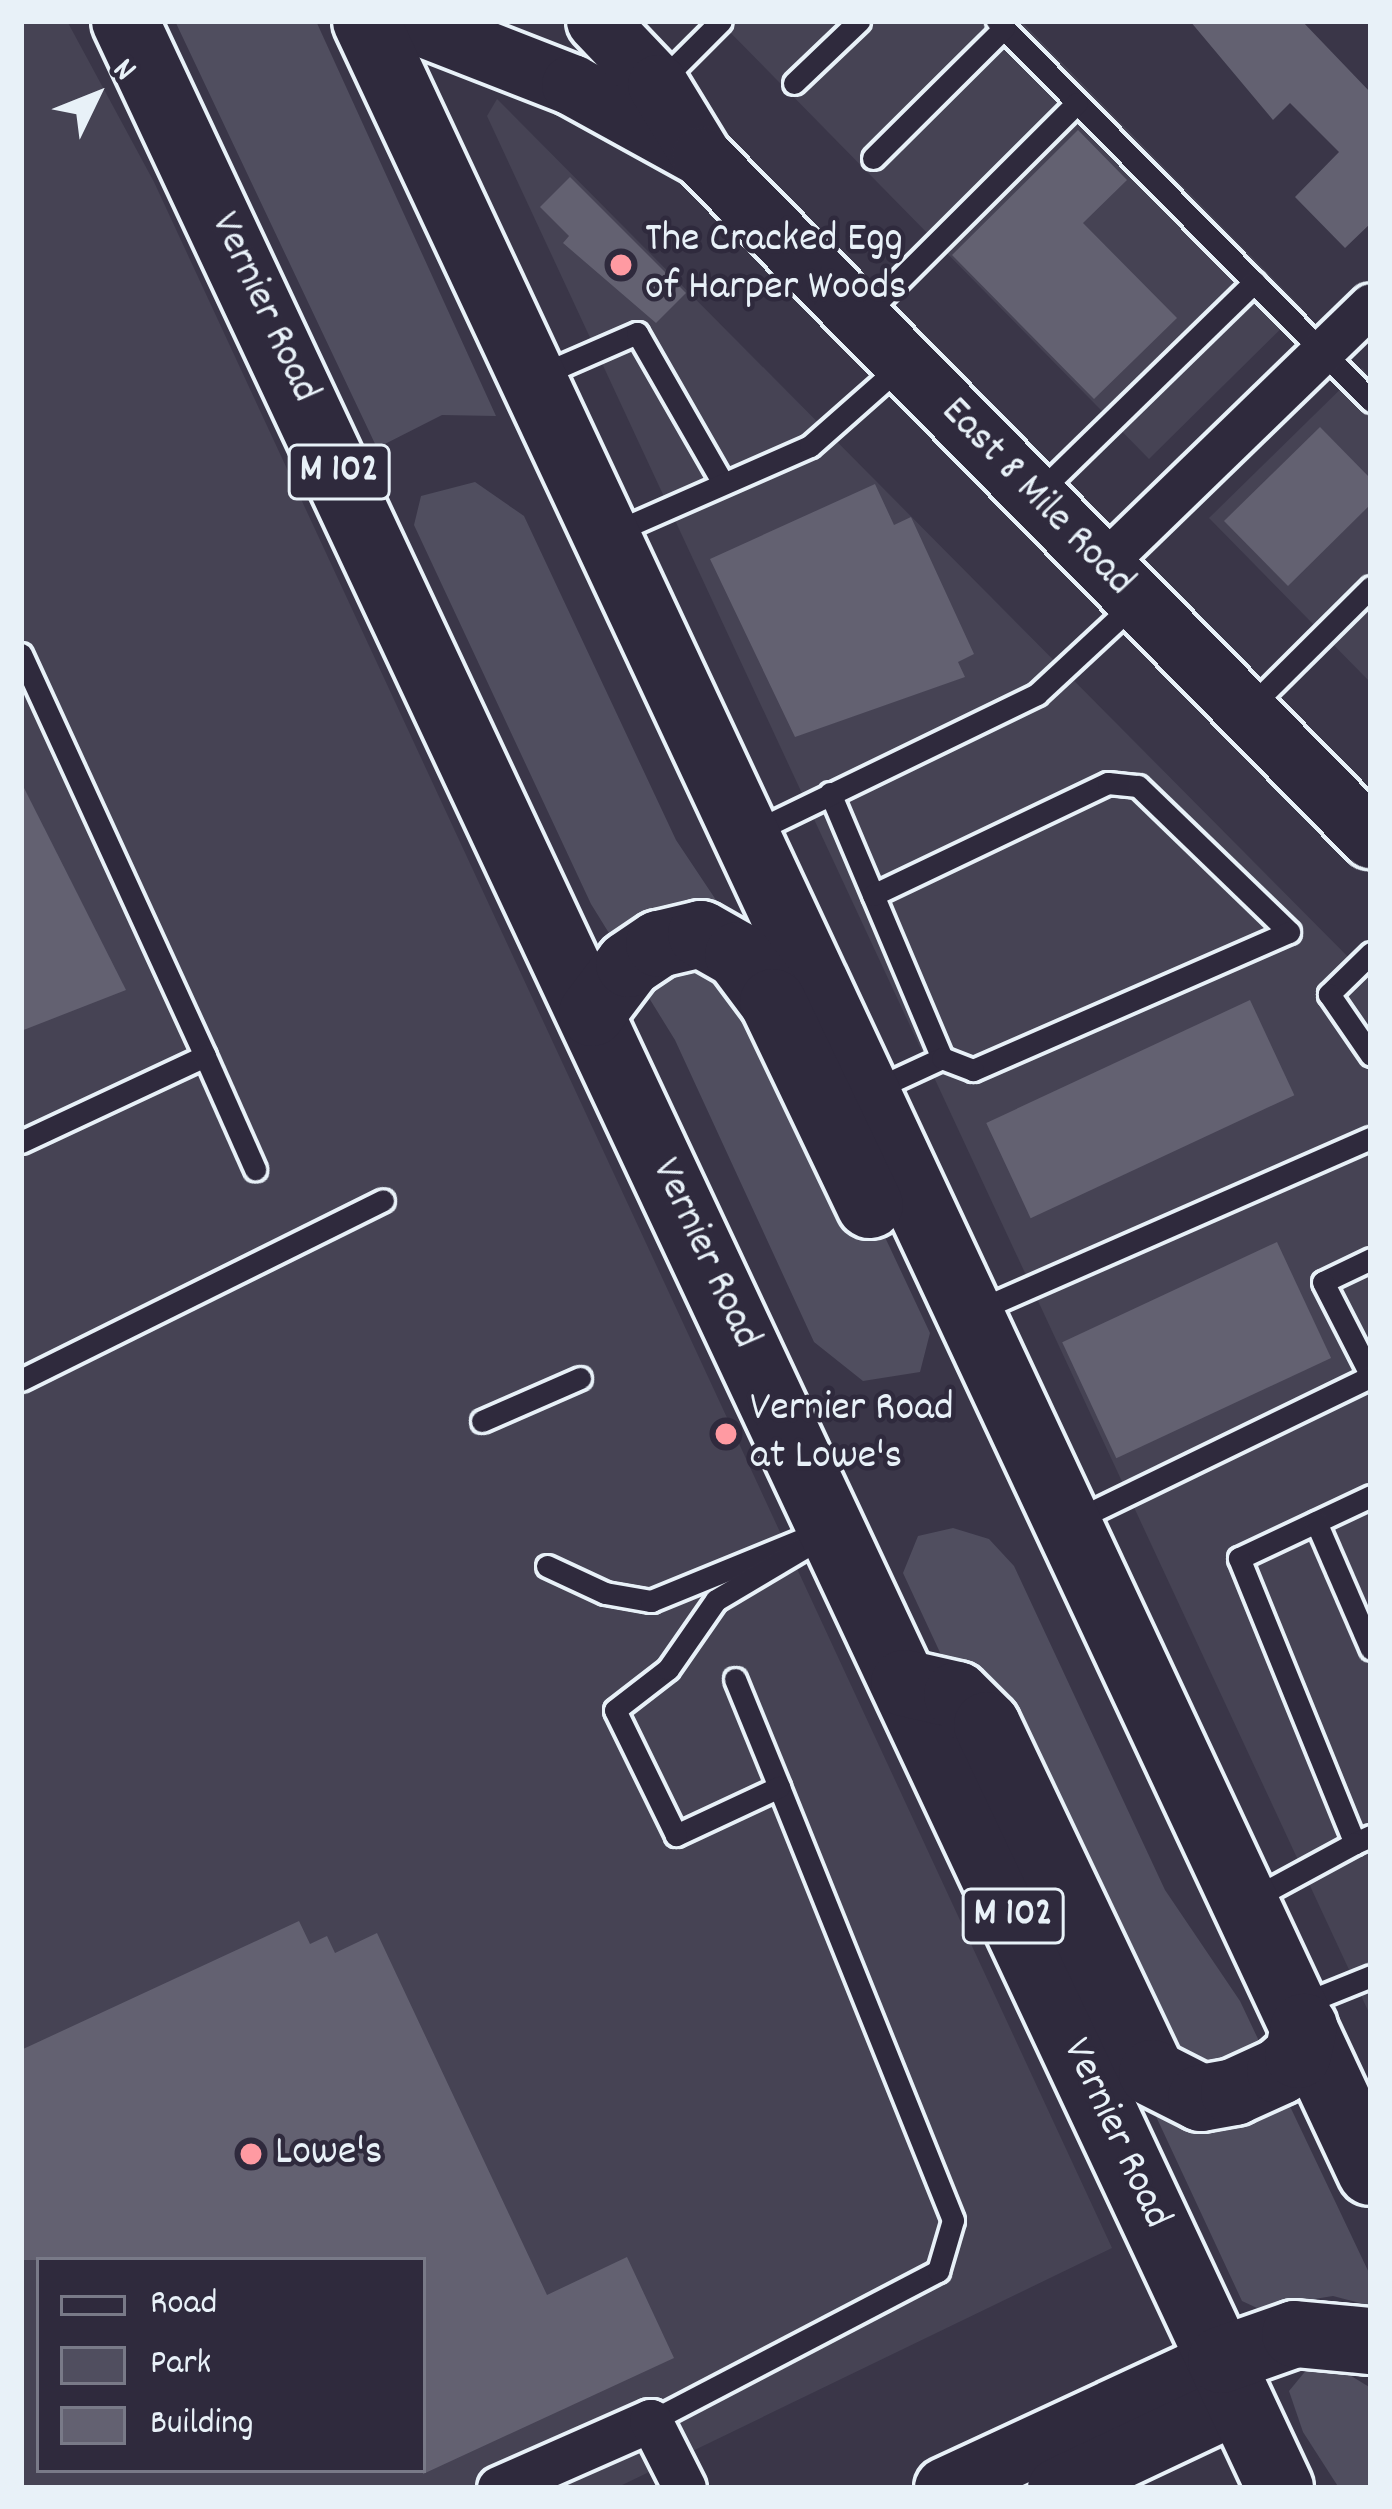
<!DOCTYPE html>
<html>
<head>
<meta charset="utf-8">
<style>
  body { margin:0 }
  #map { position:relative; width:1392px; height:2509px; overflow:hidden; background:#3a3648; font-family:Dekko,sans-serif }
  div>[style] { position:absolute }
  .built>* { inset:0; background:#464354 }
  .green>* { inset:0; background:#504e5f }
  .building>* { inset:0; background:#636171; transform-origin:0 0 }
  .roads { filter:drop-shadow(3px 0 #e8f1f8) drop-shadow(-3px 0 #e8f1f8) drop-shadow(0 3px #e8f1f8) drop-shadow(0 -3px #e8f1f8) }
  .lane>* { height:21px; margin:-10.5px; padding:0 10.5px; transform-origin:10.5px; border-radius:10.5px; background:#2f2a3d }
  .street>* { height:42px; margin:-21px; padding:0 21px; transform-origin:21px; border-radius:21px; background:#2f2a3d }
  .secondary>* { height:60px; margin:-30px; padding:0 30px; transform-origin:30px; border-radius:30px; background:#2f2a3d }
  .highway>* { height:66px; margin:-33px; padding:0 33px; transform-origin:33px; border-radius:33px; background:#2f2a3d }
  .dots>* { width:33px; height:33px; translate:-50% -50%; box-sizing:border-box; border:6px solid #2f2a3d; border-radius:50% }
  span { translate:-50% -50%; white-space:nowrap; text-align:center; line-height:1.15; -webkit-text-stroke:9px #2f2a3d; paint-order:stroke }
  .shield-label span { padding:3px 9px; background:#2f2a3d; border:3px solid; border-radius:9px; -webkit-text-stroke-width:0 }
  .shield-label { font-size:39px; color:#e8f1f8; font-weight:700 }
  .poi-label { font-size:42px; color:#e8f1f8 }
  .left { translate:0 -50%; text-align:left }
  .street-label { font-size:42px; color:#e8f1f8 }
  .frame { position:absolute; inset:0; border:24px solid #e8f1f8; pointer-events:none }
  .legend { position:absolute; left:36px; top:2257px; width:390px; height:216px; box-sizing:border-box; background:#2f2a3d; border:3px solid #797a88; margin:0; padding:15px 21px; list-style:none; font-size:36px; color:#e8f1f8 }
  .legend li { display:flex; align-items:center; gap:24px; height:60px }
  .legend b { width:60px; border:3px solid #797a88 }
  .north { position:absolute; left:36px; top:36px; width:120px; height:120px; -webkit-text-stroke:9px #2f2a3d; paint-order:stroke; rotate:47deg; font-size:33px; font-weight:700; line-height:48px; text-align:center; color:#e8f1f8 }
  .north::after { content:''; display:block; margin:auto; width:42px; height:54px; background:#e8f1f8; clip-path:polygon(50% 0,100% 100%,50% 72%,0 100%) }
</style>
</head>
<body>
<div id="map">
  <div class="built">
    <div style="clip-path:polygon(evenodd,21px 21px,67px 21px,154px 182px,1112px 2248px,616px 2488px,21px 2488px,21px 21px,39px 2260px,423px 2260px,423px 2470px,39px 2470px,39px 2260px)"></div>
    <div style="clip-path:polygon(719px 21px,1021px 21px,1302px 308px,1149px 459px)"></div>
    <div style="clip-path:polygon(497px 99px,1371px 980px,1371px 2017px,487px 116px)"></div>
    <div style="clip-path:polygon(1362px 368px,1371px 378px,1371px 683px,1209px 518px)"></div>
  </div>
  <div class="green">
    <div style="clip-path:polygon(175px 21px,316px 21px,496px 416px,442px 415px,377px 448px)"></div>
    <div style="clip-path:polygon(475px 482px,524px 516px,676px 840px,752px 954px,930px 1333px,920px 1372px,863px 1381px,814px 1342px,675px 1040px,591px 904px,414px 525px,421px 496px)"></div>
    <div style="clip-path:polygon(953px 1528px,989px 1539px,1014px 1566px,1165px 1890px,1240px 2001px,1371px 2277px,1371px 2306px,1333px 2296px,1257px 2308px,1242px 2301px,903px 1573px,918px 1536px)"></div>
    <div style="clip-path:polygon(1308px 2368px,1338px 2368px,1371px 2388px,1371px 2488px,1339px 2488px,1303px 2432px,1289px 2391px)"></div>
  </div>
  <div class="building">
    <div style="clip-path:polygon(1190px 21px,1302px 21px,1371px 93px,1371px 223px,1345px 248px,1295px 197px,1339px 152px,1290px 103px,1273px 120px)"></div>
    <div style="clip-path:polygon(1078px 130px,1127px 180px,1083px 223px,1177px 318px,1094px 399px,952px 255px)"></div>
    <div style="clip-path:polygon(570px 177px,686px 293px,656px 323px,563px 243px,569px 236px,540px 207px)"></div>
    <div style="clip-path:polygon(1320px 427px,1371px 479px,1371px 504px,1288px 586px,1224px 521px)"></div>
    <div style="clip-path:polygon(875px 484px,894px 525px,911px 517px,974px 654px,958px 662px,965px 677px,795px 737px,710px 559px)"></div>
    <div style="clip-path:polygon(21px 782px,126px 990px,21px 1031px)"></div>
    <div style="left:1250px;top:1000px;width:105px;height:291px;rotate:65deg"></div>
    <div style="left:1277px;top:1242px;width:128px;height:237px;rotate:65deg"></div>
    <div style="clip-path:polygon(299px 1921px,310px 1944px,327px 1936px,335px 1953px,377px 1933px,547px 2295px,627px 2257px,674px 2358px,423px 2474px,423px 2260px,21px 2260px,21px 2050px)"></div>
  </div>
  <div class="roads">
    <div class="lane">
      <div style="left:997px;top:21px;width:533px;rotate:45.46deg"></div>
      <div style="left:662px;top:80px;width:83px;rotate:-45deg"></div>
      <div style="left:794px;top:83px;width:90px;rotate:-43.6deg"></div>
      <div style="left:873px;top:158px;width:185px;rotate:-44.8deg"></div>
      <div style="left:865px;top:314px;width:299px;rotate:-44.9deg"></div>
      <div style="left:538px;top:376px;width:108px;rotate:-23.5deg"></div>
      <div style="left:637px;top:333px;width:173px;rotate:60.2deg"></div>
      <div style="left:1036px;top:495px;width:305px;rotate:-44.3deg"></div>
      <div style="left:612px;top:533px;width:216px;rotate:-23.7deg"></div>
      <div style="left:810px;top:446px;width:124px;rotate:-41.4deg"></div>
      <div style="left:21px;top:654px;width:442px;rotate:65.4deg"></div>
      <div style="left:1248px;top:709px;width:173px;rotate:-44.8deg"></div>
      <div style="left:830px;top:793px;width:288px;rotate:67.1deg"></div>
      <div style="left:942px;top:1058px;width:78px;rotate:155.1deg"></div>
      <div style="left:751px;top:833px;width:318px;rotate:-25.9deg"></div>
      <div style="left:1037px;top:694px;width:135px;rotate:-42.9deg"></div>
      <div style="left:873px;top:895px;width:260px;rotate:-25.5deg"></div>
      <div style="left:1108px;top:783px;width:30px;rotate:6deg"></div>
      <div style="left:1138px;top:786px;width:210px;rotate:44deg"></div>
      <div style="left:1289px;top:932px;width:345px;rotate:156.4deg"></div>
      <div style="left:973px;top:1070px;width:33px;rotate:-159deg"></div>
      <div style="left:1371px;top:953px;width:59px;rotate:135.7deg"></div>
      <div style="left:1329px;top:994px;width:74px;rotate:55.5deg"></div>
      <div style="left:21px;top:1142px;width:203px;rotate:-25.1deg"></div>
      <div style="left:205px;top:1056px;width:124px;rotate:66.1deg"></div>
      <div style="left:1371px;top:1259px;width:53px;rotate:154.4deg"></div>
      <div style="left:1323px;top:1282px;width:106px;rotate:62.9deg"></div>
      <div style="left:976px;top:1311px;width:431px;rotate:-23.7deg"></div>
      <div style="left:21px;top:1380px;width:404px;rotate:-26.4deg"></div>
      <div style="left:482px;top:1421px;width:107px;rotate:-23.7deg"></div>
      <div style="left:1371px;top:1496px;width:146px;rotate:154.8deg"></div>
      <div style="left:1239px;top:1558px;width:308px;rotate:67.9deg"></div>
      <div style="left:1355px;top:1843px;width:17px;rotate:-24deg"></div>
      <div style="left:1075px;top:1520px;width:329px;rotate:-25.9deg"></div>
      <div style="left:1316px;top:1522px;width:138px;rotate:66.6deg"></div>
      <div style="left:547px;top:1566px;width:64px;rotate:25deg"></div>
      <div style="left:605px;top:1593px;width:47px;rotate:9.9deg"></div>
      <div style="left:651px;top:1601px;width:164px;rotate:-22.2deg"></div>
      <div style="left:735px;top:1679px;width:117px;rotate:67.8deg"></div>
      <div style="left:1250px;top:1900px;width:119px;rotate:-28.5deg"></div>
      <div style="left:1299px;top:2005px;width:78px;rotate:-21.9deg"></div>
      <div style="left:651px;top:2421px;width:324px;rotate:-27.6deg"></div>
      <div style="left:938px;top:2271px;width:53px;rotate:-73.6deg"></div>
      <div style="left:953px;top:2220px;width:467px;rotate:-111.9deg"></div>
      <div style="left:779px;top:1787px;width:114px;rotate:155deg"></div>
      <div style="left:676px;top:1835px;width:139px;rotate:-116deg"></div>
      <div style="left:615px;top:1710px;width:67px;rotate:-37.7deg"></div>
      <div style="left:668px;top:1669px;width:84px;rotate:-55.2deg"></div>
      <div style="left:716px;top:1600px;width:129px;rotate:-30.7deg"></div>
    </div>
    <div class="street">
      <div style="left:1103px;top:565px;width:373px;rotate:-44.1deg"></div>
      <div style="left:499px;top:2488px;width:166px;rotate:-23.8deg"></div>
      <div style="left:651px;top:2421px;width:75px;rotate:63.1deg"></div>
    </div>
    <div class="secondary">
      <div style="left:408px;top:21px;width:176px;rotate:21.3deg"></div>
      <div style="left:572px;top:85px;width:143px;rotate:28.9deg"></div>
      <div style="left:597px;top:21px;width:88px;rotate:46.4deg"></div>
      <div style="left:658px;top:85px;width:84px;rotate:58.6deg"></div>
      <div style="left:702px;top:157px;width:955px;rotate:45.51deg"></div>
      <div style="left:945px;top:2488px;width:304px;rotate:-24.9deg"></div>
      <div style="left:1058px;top:2488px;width:201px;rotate:-25.3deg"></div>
    </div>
    <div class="highway">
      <div style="left:125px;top:21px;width:2724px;rotate:64.91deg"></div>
      <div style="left:366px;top:21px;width:2374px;rotate:64.96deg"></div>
      <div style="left:592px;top:1013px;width:61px;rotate:-52.9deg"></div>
      <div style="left:629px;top:964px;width:36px;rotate:-34deg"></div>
      <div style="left:659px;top:944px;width:43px;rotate:-13.4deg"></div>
      <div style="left:701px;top:934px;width:43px;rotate:29.6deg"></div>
      <div style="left:738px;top:955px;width:59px;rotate:53.3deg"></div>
      <div style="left:773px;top:1002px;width:225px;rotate:64.5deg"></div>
      <div style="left:904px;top:1683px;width:54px;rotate:12.8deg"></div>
      <div style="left:957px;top:1695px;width:42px;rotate:45deg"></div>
      <div style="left:987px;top:1725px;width:385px;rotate:64.6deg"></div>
      <div style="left:1152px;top:2073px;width:55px;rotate:27deg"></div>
      <div style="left:1201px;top:2098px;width:34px;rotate:-10deg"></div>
      <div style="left:1234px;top:2092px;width:51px;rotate:-24.5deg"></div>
      <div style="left:1280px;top:2071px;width:24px;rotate:-42deg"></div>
      <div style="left:1298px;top:2055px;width:29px;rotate:-78deg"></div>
      <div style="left:1221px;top:2360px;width:78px;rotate:-19.4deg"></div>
      <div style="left:1295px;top:2334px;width:76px;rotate:5.3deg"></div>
    </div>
  </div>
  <div class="dots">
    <div style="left:621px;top:265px;background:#ff9aa2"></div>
    <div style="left:726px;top:1434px;background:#ff9aa2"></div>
    <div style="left:251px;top:2154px;background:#ff9aa2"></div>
  </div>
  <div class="shield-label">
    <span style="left:339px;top:472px">M 102</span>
    <span style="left:1013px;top:1916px">M 102</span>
  </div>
  <div class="poi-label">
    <span class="left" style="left:645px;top:265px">The Cracked Egg<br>of Harper Woods</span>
    <span class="left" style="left:750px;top:1434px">Vernier Road<br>at Lowe's</span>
    <span class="left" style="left:275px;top:2154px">Lowe's</span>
  </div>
  <div class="street-label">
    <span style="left:263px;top:308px;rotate:65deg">Vernier Road</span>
    <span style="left:1036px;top:498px;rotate:46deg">East 8 Mile Road</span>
    <span style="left:704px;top:1254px;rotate:65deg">Vernier Road</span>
    <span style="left:1115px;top:2134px;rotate:65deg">Vernier Road</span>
  </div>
  <div class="frame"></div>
  <ul class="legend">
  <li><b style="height:15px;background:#2f2a3d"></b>Road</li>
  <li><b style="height:33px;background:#504e5f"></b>Park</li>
  <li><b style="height:33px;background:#636171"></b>Building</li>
  </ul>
  <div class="north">N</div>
</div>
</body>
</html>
